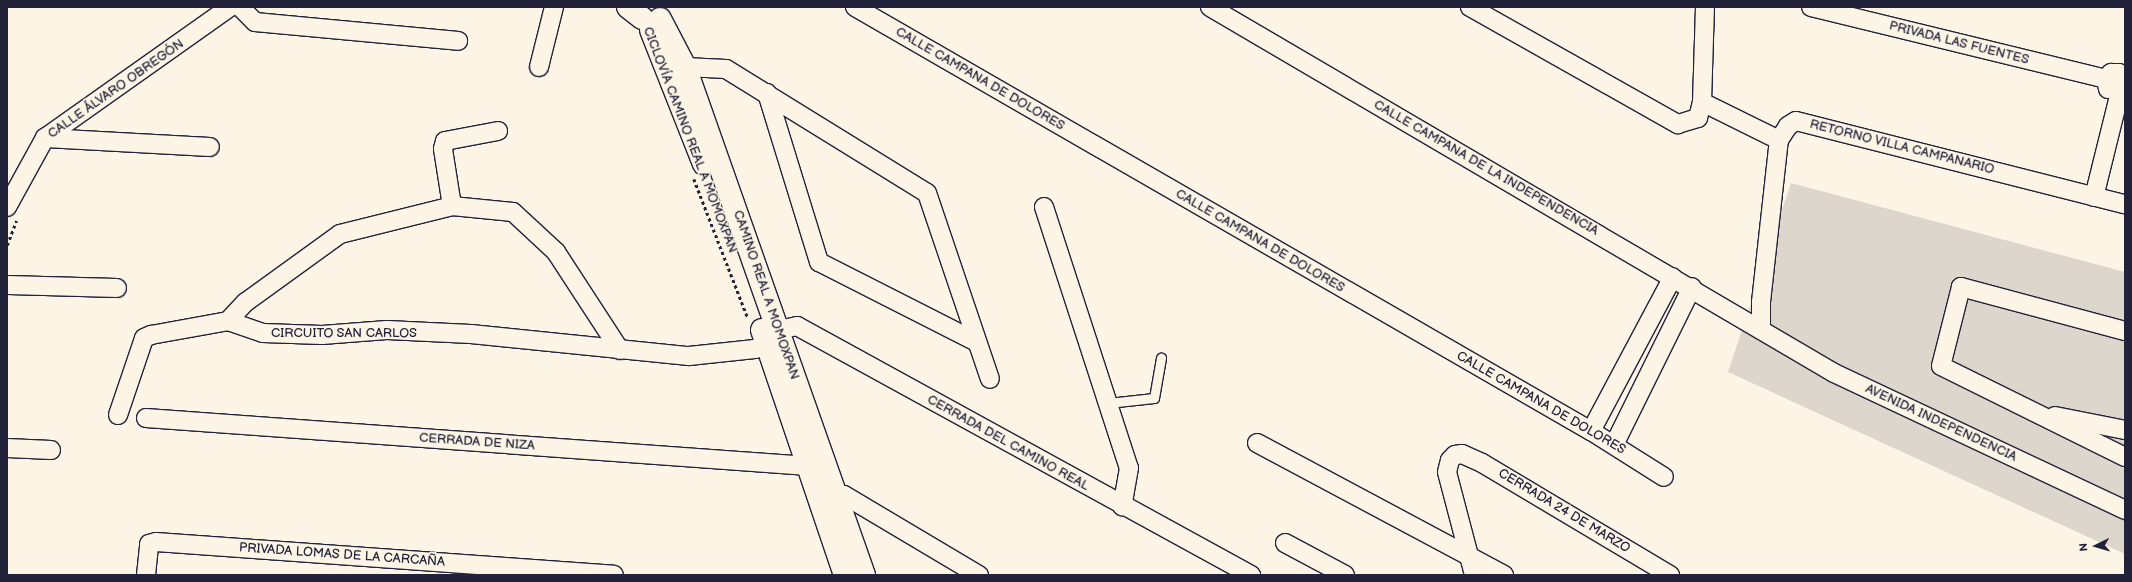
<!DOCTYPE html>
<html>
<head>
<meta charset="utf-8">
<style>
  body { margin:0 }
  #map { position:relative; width:2132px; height:582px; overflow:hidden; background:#fcf5e5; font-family:"Balsamiq Sans",sans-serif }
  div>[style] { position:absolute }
  .green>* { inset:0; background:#dcd6cc }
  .path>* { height:2.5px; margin-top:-1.25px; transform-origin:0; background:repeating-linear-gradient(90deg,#22223b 0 3px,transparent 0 6px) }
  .roads { filter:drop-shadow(1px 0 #22223b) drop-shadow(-1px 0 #22223b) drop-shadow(0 1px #22223b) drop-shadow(0 -1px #22223b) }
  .lane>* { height:9px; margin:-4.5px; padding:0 4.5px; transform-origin:4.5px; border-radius:4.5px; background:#fcf5e5 }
  .street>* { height:18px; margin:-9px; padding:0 9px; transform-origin:9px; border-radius:9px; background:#fcf5e5 }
  .secondary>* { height:22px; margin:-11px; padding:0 11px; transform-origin:11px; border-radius:11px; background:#fcf5e5 }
  .highway>* { height:22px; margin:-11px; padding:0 11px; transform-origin:11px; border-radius:11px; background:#fcf5e5 }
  span { translate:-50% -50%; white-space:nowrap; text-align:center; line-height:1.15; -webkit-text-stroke:3.5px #fcf5e5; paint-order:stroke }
  .street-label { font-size:13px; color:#22223b }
  .frame { position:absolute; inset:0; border:8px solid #22223b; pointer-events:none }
  .north { position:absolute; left:2076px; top:526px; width:40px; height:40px; -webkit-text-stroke:3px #fcf5e5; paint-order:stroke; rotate:265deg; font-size:11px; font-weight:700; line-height:16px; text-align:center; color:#22223b }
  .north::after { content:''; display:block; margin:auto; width:14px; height:18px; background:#22223b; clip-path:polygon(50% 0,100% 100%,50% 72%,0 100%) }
</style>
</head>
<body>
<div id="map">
  <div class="green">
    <div style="clip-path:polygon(1791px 183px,2125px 272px,2125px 554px,1728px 372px)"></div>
  </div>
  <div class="path">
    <div style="left:694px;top:179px;width:149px;rotate:68.8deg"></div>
    <div style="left:7px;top:245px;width:26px;rotate:-69deg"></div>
  </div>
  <div class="roads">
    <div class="lane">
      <div style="left:1108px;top:403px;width:46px;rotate:-6.2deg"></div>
      <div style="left:1154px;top:398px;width:41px;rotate:-80.1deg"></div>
    </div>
    <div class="street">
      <div style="left:240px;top:7px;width:21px;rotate:45deg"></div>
      <div style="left:255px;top:22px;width:204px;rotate:5.3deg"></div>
      <div style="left:855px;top:7px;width:849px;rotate:29.95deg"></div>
      <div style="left:1591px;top:431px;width:86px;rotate:32.2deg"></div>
      <div style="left:1210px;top:7px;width:723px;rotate:30.39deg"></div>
      <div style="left:1834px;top:373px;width:322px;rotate:25.2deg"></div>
      <div style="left:1470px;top:7px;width:239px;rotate:29.4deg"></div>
      <div style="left:1678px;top:124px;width:21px;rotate:-17deg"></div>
      <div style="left:1698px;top:118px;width:16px;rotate:-76deg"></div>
      <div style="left:1702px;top:102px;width:86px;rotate:26.3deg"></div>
      <div style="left:1811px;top:7px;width:304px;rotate:13.7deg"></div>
      <div style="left:539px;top:67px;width:62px;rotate:-76deg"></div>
      <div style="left:674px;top:71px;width:12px;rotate:-20deg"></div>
      <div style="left:685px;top:67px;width:41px;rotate:2.8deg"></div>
      <div style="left:726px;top:69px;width:236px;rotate:31.7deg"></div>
      <div style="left:927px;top:193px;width:196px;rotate:71.3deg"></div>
      <div style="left:2108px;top:89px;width:10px;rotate:-101deg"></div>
      <div style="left:2106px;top:79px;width:8px;rotate:-50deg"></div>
      <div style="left:2111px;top:73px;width:8px"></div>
      <div style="left:2119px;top:73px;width:10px;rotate:53deg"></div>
      <div style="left:767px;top:93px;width:177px;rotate:72.9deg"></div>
      <div style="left:819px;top:262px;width:175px;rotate:26.9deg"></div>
      <div style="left:1702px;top:102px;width:95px;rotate:-88.2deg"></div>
      <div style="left:45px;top:138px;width:165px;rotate:3.1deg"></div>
      <div style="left:2094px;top:197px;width:108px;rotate:-76.1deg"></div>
      <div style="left:452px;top:206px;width:58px;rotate:-99deg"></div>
      <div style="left:443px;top:149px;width:8px;rotate:-76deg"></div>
      <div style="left:445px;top:141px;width:54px;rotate:-10.7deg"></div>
      <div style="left:7px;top:207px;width:79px;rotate:-61.2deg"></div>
      <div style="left:45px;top:138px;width:227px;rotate:-35.3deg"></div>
      <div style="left:1044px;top:207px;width:274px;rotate:72deg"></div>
      <div style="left:1129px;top:468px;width:39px;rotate:100deg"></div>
      <div style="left:7px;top:285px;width:110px;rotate:1.6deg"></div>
      <div style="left:228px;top:321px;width:26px;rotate:-47deg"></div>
      <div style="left:246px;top:302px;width:116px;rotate:-35.9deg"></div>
      <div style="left:340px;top:234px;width:115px;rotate:-14deg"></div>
      <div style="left:452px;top:206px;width:61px;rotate:5.6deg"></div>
      <div style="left:513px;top:212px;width:59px;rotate:42.9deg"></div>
      <div style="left:556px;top:252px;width:117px;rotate:56.9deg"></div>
      <div style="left:1761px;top:330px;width:28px;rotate:-90deg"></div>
      <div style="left:1761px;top:302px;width:163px;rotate:-83.7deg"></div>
      <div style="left:1779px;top:140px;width:17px;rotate:-57deg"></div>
      <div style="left:1788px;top:126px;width:9px;rotate:-32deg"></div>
      <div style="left:1796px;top:121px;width:339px;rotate:14.2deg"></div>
      <div style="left:2125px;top:331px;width:170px;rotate:-165deg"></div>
      <div style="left:1961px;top:287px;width:81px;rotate:104.2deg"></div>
      <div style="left:1941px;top:366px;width:205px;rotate:26.3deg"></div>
      <div style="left:764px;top:333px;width:34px;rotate:-12deg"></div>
      <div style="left:797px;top:326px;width:518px;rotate:28.74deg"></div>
      <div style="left:118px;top:415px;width:81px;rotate:-71.3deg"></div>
      <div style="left:144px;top:338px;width:8px;rotate:-23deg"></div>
      <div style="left:151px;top:335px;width:78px;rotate:-10.3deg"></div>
      <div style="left:228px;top:321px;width:37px;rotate:19deg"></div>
      <div style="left:263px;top:333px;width:59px;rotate:1.9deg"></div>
      <div style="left:322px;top:335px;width:65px;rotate:-4.4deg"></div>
      <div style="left:387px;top:330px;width:84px;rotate:2.7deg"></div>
      <div style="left:471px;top:334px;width:219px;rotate:5.8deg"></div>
      <div style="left:689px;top:356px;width:66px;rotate:-6.1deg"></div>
      <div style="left:755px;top:349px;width:26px;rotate:-21deg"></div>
      <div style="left:2055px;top:416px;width:71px;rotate:11.3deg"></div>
      <div style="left:146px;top:418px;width:664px;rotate:4.15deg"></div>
      <div style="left:1591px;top:431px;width:174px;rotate:-62deg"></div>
      <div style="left:1257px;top:443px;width:280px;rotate:28.1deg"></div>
      <div style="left:1614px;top:445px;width:176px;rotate:-63.7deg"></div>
      <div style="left:7px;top:448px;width:44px;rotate:2.6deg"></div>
      <div style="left:836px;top:495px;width:8px"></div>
      <div style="left:844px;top:495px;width:157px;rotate:30.7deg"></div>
      <div style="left:1285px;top:543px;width:68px;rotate:28.1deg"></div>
      <div style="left:146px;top:575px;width:31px;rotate:-84deg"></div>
      <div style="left:149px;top:544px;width:7px;rotate:-16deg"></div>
      <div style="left:156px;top:542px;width:459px;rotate:4.1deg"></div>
      <div style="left:1474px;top:575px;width:106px;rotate:-104.7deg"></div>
      <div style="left:1447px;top:472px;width:12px;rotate:-76deg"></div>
      <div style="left:1450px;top:460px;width:7px;rotate:-45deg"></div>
      <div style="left:1455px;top:455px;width:7px;rotate:-8deg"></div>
      <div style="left:1462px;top:454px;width:22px;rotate:24deg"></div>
      <div style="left:1482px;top:463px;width:219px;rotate:30.8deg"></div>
    </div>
    <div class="secondary">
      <div style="left:660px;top:19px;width:54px;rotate:62.5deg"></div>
      <div style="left:685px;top:67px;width:539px;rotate:70.59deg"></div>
      <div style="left:651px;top:30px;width:144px;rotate:68.4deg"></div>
      <div style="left:762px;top:330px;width:259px;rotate:71.3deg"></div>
    </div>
    <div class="highway">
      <div style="left:628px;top:7px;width:18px;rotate:38deg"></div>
    </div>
  </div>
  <div class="street-label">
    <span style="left:1959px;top:43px;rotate:14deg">PRIVADA LAS FUENTES</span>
    <span style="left:980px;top:79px;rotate:30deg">CALLE CAMPANA DE DOLORES</span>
    <span style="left:116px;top:89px;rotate:-35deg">CALLE ÁLVARO OBREGÓN</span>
    <span style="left:690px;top:140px;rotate:69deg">CICLOVÍA CAMINO REAL A MOMOXPAN</span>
    <span style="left:1902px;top:147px;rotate:14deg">RETORNO VILLA CAMPANARIO</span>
    <span style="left:1486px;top:168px;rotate:30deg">CALLE CAMPANA DE LA INDEPENDENCIA</span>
    <span style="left:1260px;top:241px;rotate:30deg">CALLE CAMPANA DE DOLORES</span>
    <span style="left:766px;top:295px;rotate:71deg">CAMINO REAL A MOMOXPAN</span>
    <span style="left:344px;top:333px">CIRCUITO SAN CARLOS</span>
    <span style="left:1541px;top:403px;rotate:30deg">CALLE CAMPANA DE DOLORES</span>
    <span style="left:1941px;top:423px;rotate:25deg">AVENIDA INDEPENDENCIA</span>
    <span style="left:477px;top:442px;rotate:4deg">CERRADA DE NIZA</span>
    <span style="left:1008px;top:443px;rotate:29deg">CERRADA DEL CAMINO REAL</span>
    <span style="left:1564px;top:511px;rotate:31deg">CERRADA 24 DE MARZO</span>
    <span style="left:342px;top:555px;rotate:4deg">PRIVADA LOMAS DE LA CARCAÑA</span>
  </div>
  <div class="frame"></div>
  <div class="north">N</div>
</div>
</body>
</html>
